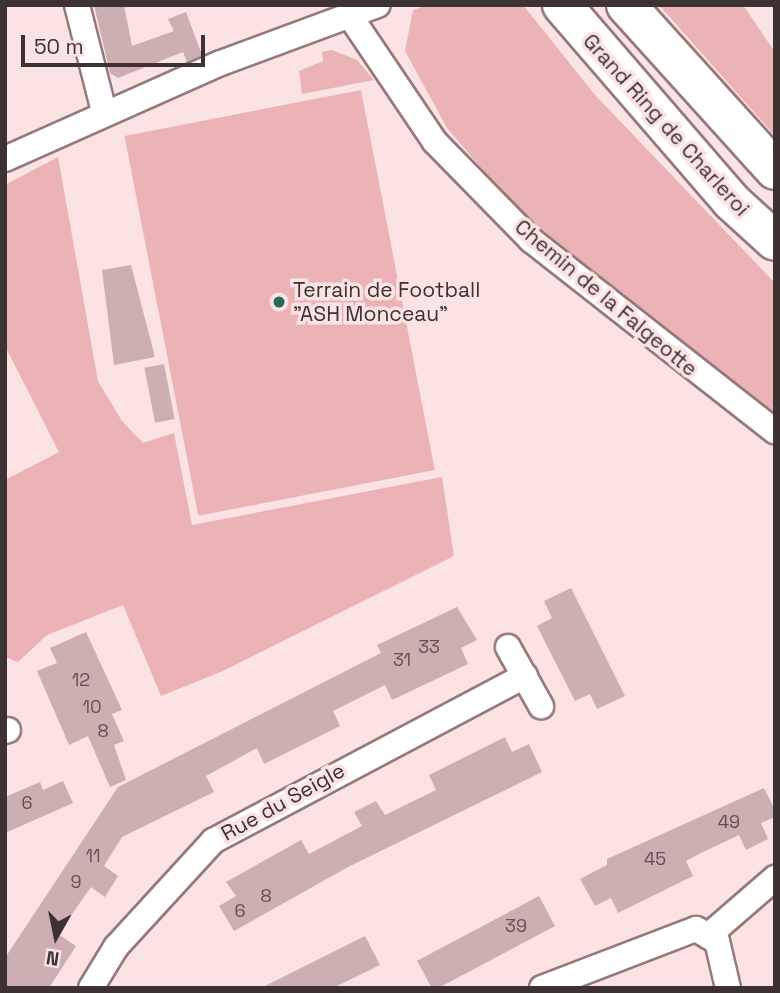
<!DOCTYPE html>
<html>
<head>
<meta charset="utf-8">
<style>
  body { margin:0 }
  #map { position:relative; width:780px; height:993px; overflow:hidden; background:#fbe2e3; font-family:"Space Grotesk",sans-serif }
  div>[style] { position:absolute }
  .green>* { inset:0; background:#ecb3b7; transform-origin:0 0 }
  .building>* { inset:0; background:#ceafb1; transform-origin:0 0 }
  .roads { filter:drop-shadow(2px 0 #95797b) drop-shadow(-2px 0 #95797b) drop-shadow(0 2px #95797b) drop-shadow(0 -2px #95797b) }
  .street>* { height:24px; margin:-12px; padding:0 12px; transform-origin:12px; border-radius:12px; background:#fff }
  .highway>* { height:38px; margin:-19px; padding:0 19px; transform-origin:19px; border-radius:19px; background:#fff }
  .dots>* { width:19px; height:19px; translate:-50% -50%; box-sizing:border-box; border:4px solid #fbe2e3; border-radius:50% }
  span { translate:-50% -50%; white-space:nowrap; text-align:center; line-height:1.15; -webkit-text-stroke:7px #fbe2e3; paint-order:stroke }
  .number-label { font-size:18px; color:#615052 }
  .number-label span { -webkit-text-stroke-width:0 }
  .street-label { font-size:21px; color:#3d3132 }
  .poi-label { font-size:21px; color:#3d3132 }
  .left { translate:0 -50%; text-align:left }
  .frame { position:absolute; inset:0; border:7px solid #3d3132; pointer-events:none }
  .north { position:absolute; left:21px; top:902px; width:70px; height:70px; -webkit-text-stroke:5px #fbe2e3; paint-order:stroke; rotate:189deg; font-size:19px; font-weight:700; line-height:28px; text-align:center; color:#3d3132 }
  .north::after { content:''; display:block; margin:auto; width:24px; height:32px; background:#3d3132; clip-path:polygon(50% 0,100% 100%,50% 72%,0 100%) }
  .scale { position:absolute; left:21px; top:35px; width:184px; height:32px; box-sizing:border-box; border:4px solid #3d3132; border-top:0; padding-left:9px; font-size:21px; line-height:24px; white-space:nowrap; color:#3d3132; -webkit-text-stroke:5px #fbe2e3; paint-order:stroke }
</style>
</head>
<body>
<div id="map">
  <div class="green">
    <div style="clip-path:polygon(428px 5px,523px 5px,595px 95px,775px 283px,775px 417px,537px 233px,447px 128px,405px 51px,413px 10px)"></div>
    <div style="clip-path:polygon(659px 5px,743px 5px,775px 52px,775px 136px)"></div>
    <div style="clip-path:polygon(332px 50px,357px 60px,374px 80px,302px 94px,299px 71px,323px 61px,322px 52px)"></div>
    <div style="left:361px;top:90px;width:387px;height:241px;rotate:79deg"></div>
    <div style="clip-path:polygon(58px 157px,98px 381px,122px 421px,143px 443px,174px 433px,192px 525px,442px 477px,454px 556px,223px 671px,161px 696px,123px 605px,47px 635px,18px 662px,5px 657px,5px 480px,59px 452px,5px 346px,5px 185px)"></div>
  </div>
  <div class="building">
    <div style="clip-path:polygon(94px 5px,124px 5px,132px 46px,174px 31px,168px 19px,186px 12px,202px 55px,187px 62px,183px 52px,118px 78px,110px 73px)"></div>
    <div style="clip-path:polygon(131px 265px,155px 357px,114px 365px,102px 270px)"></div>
    <div style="left:164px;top:364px;width:56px;height:20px;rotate:79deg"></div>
    <div style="clip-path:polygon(571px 588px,625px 696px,597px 709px,590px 694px,575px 701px,537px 626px,552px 618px,544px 601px)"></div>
    <div style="clip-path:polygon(457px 607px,477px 640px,461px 648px,468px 664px,392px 700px,385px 685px,333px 711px,340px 726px,264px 764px,257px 748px,206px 776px,214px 792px,122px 837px,104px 866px,118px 876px,105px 897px,91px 887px,58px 934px,76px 946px,49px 988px,5px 988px,5px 958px,118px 787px,381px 653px,377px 645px)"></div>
    <div style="clip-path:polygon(86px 632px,122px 710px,112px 714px,124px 741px,114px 745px,126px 780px,110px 787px,88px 736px,69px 745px,37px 671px,57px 663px,50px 648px)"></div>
    <div style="clip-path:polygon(505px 737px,512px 752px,529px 744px,542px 772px,348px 867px,234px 931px,219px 906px,236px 896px,226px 882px,301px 840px,309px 854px,362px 826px,354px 812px,376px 801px,385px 815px,436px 790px,429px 775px)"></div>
    <div style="clip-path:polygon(63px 781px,73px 803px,5px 833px,5px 797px,40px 782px,43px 790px)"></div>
    <div style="clip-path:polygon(764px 788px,775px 810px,775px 817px,761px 823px,768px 839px,746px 850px,739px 835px,703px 852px,686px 861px,693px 876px,618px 913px,611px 898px,595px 906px,580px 879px,607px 865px,607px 859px)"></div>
    <div style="left:539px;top:896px;width:34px;height:138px;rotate:62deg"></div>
    <div style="clip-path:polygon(365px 936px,380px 965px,333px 988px,261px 988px)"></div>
  </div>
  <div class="roads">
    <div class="street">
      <div style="left:77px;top:5px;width:110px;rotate:75.8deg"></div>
      <div style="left:350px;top:16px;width:152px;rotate:56deg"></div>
      <div style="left:435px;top:142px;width:137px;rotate:45.6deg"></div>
      <div style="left:531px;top:240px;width:310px;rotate:38.1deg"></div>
      <div style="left:5px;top:159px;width:236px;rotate:-24deg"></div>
      <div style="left:221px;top:63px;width:167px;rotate:-20.3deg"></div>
      <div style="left:508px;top:647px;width:68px;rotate:60.8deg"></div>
      <div style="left:5px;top:731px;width:3px;rotate:-18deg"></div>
      <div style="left:708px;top:936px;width:89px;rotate:-40.9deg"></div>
      <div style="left:91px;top:988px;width:48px;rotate:-58.6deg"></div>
      <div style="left:116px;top:947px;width:144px;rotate:-47.5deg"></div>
      <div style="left:213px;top:841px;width:353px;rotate:-27.9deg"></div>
      <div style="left:542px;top:988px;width:165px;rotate:-21deg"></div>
      <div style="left:696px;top:929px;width:24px;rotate:30deg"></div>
      <div style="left:717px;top:941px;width:48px;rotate:76.8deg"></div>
    </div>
    <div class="highway">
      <div style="left:562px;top:5px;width:259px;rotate:49.2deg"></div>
      <div style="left:731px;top:201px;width:59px;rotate:42.3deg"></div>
      <div style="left:626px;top:5px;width:222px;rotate:47.9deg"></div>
    </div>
  </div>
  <div class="dots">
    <div style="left:279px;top:302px;background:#266a5c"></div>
  </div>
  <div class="number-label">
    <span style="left:429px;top:647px">33</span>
    <span style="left:402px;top:660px">31</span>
    <span style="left:81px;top:680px">12</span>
    <span style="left:92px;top:707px">10</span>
    <span style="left:103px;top:731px">8</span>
    <span style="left:27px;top:803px">6</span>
    <span style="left:729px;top:822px">49</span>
    <span style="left:93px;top:856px">11</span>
    <span style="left:655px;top:859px">45</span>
    <span style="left:76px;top:882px">9</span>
    <span style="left:266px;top:896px">8</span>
    <span style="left:240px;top:911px">6</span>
    <span style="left:516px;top:926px">39</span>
  </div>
  <div class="street-label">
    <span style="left:666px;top:125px;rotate:48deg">Grand Ring de Charleroi</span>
    <span style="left:606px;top:298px;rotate:40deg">Chemin de la Falgeotte</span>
    <span style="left:283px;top:802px;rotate:-29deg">Rue du Seigle</span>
  </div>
  <div class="poi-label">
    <span class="left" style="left:293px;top:302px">Terrain de Football<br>"ASH Monceau"</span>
  </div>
  <div class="frame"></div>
  <div class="north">N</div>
  <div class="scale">50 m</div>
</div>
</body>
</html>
